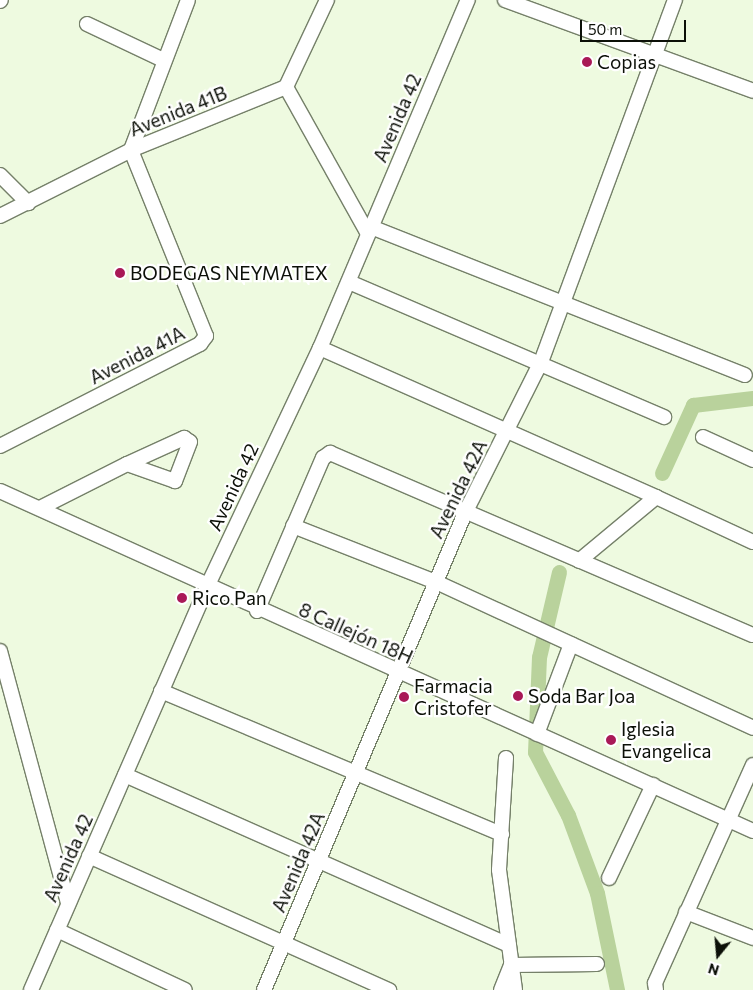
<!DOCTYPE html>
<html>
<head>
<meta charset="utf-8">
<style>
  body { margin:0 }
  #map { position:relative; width:753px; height:990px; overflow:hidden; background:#eefae0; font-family:Commissioner,sans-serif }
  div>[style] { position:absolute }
  .canal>* { height:15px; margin:-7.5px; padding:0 7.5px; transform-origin:7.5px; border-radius:7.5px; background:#b9d29c }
  .roads { filter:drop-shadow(1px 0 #758069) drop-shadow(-1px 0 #758069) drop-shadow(0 1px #758069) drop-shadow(0 -1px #758069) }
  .minor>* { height:14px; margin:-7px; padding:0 7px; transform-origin:7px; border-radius:7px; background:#fff }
  .dots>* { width:14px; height:14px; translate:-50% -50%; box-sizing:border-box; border:2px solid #fff; border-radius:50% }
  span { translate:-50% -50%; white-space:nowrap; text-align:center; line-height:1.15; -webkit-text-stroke:4.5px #fff; paint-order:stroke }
  .poi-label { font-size:19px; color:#0c1008 }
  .left { translate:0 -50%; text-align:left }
  .street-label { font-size:19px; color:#0c1008 }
  .north { position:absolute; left:693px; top:930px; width:50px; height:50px; -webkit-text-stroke:4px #fff; paint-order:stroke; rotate:197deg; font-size:14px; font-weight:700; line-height:20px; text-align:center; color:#0c1008 }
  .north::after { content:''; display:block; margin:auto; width:18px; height:22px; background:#0c1008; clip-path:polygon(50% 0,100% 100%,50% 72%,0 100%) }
  .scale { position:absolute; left:580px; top:20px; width:106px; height:22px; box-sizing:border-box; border:2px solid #0c1008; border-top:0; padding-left:6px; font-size:15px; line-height:18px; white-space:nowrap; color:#0c1008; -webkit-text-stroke:4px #fff; paint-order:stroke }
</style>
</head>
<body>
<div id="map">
  <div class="canal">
    <div style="left:662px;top:473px;width:75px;rotate:-65.5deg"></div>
    <div style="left:693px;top:405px;width:60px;rotate:-6.7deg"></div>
    <div style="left:559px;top:572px;width:87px;rotate:103.2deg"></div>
    <div style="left:539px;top:657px;width:95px;rotate:92.4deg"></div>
    <div style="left:535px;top:752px;width:71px;rotate:62.4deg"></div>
    <div style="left:568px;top:815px;width:83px;rotate:69.6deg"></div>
    <div style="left:597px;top:893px;width:99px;rotate:78.3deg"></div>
  </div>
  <div class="roads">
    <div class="minor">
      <div style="left:505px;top:0;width:264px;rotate:20.1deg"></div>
      <div style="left:0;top:1px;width:1px;rotate:-45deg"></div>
      <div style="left:87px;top:24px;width:84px;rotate:25.3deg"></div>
      <div style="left:286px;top:87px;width:168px;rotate:60.8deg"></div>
      <div style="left:0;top:175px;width:40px;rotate:45deg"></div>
      <div style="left:0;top:216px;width:147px;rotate:-26.7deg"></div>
      <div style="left:131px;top:150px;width:167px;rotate:-22.1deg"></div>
      <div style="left:286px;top:87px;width:96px;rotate:-64.8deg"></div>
      <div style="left:371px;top:227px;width:402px;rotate:21.6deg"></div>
      <div style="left:349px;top:282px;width:343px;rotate:23.2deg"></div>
      <div style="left:320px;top:348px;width:368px;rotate:23.9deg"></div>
      <div style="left:656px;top:497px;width:100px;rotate:140.3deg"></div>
      <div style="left:703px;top:437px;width:55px;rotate:24.7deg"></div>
      <div style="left:0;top:446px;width:225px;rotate:-27deg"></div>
      <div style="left:200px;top:344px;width:10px;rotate:-53deg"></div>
      <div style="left:206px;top:336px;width:201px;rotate:-112deg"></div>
      <div style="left:131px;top:150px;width:160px;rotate:-69.2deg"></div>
      <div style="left:0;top:491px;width:826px;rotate:24.3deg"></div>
      <div style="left:656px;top:497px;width:107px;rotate:24.9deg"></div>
      <div style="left:40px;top:508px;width:97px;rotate:-26.8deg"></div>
      <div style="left:127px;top:464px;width:63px;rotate:-24.5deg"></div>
      <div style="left:184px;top:438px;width:7px;rotate:34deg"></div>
      <div style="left:190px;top:442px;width:42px;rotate:111deg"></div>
      <div style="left:175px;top:481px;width:51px;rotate:-160.5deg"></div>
      <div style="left:293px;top:526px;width:154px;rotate:21.4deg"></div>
      <div style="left:436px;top:582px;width:349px;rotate:24.7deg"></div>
      <div style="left:257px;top:611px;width:167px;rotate:-66.7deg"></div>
      <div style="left:323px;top:458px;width:9px;rotate:-36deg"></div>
      <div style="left:330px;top:453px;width:460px;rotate:23.3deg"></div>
      <div style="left:0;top:651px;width:261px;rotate:74.9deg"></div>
      <div style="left:161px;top:691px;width:370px;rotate:22.8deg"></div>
      <div style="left:537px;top:734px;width:96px;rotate:-69.3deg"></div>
      <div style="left:506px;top:758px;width:112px;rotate:93.6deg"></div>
      <div style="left:499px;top:870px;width:121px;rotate:82.4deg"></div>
      <div style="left:125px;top:775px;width:420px;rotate:23.9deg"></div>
      <div style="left:89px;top:856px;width:329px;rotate:24.1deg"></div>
      <div style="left:609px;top:878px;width:103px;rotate:-64.7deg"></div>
      <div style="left:686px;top:912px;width:72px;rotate:21.2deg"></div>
      <div style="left:57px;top:930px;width:141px;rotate:25.1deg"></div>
      <div style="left:31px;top:990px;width:440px;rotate:-66.4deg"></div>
      <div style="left:207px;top:587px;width:264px;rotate:-64.7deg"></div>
      <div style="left:320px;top:348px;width:378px;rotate:-67deg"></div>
      <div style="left:264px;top:990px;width:518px;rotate:-67.15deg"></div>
      <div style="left:465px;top:513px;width:169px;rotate:-63.3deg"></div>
      <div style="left:541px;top:362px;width:386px;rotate:-69.7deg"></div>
      <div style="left:501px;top:990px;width:27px;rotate:-68deg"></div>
      <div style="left:511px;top:965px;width:86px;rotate:-0.7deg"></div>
      <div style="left:656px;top:990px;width:7px;rotate:-98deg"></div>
      <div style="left:655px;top:983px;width:239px;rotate:-65.8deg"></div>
    </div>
  </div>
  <div class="dots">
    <div style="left:587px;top:62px;background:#a91957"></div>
    <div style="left:120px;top:273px;background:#a91957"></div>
    <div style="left:182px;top:598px;background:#a91957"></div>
    <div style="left:518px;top:696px;background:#a91957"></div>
    <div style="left:404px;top:697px;background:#a91957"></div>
    <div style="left:611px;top:740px;background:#a91957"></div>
  </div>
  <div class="poi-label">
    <span class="left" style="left:597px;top:62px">Copias</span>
    <span class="left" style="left:130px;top:273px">BODEGAS NEYMATEX</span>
    <span class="left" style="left:192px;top:598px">Rico Pan</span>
    <span class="left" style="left:414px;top:697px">Farmacia<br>Cristofer</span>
    <span class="left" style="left:528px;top:696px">Soda Bar Joa</span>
    <span class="left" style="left:621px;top:740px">Iglesia<br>Evangelica</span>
  </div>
  <div class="street-label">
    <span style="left:178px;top:111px;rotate:-22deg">Avenida 41B</span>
    <span style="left:397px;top:118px;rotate:-67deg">Avenida 42</span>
    <span style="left:137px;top:355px;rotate:-27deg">Avenida 41A</span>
    <span style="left:233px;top:487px;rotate:-65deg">Avenida 42</span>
    <span style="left:458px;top:489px;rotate:-64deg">Avenida 42A</span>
    <span style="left:356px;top:633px;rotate:24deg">8 Callejón 18H</span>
    <span style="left:68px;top:858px;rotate:-66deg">Avenida 42</span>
    <span style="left:298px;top:862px;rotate:-67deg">Avenida 42A</span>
  </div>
  <div class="north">N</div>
  <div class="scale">50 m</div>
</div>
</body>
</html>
